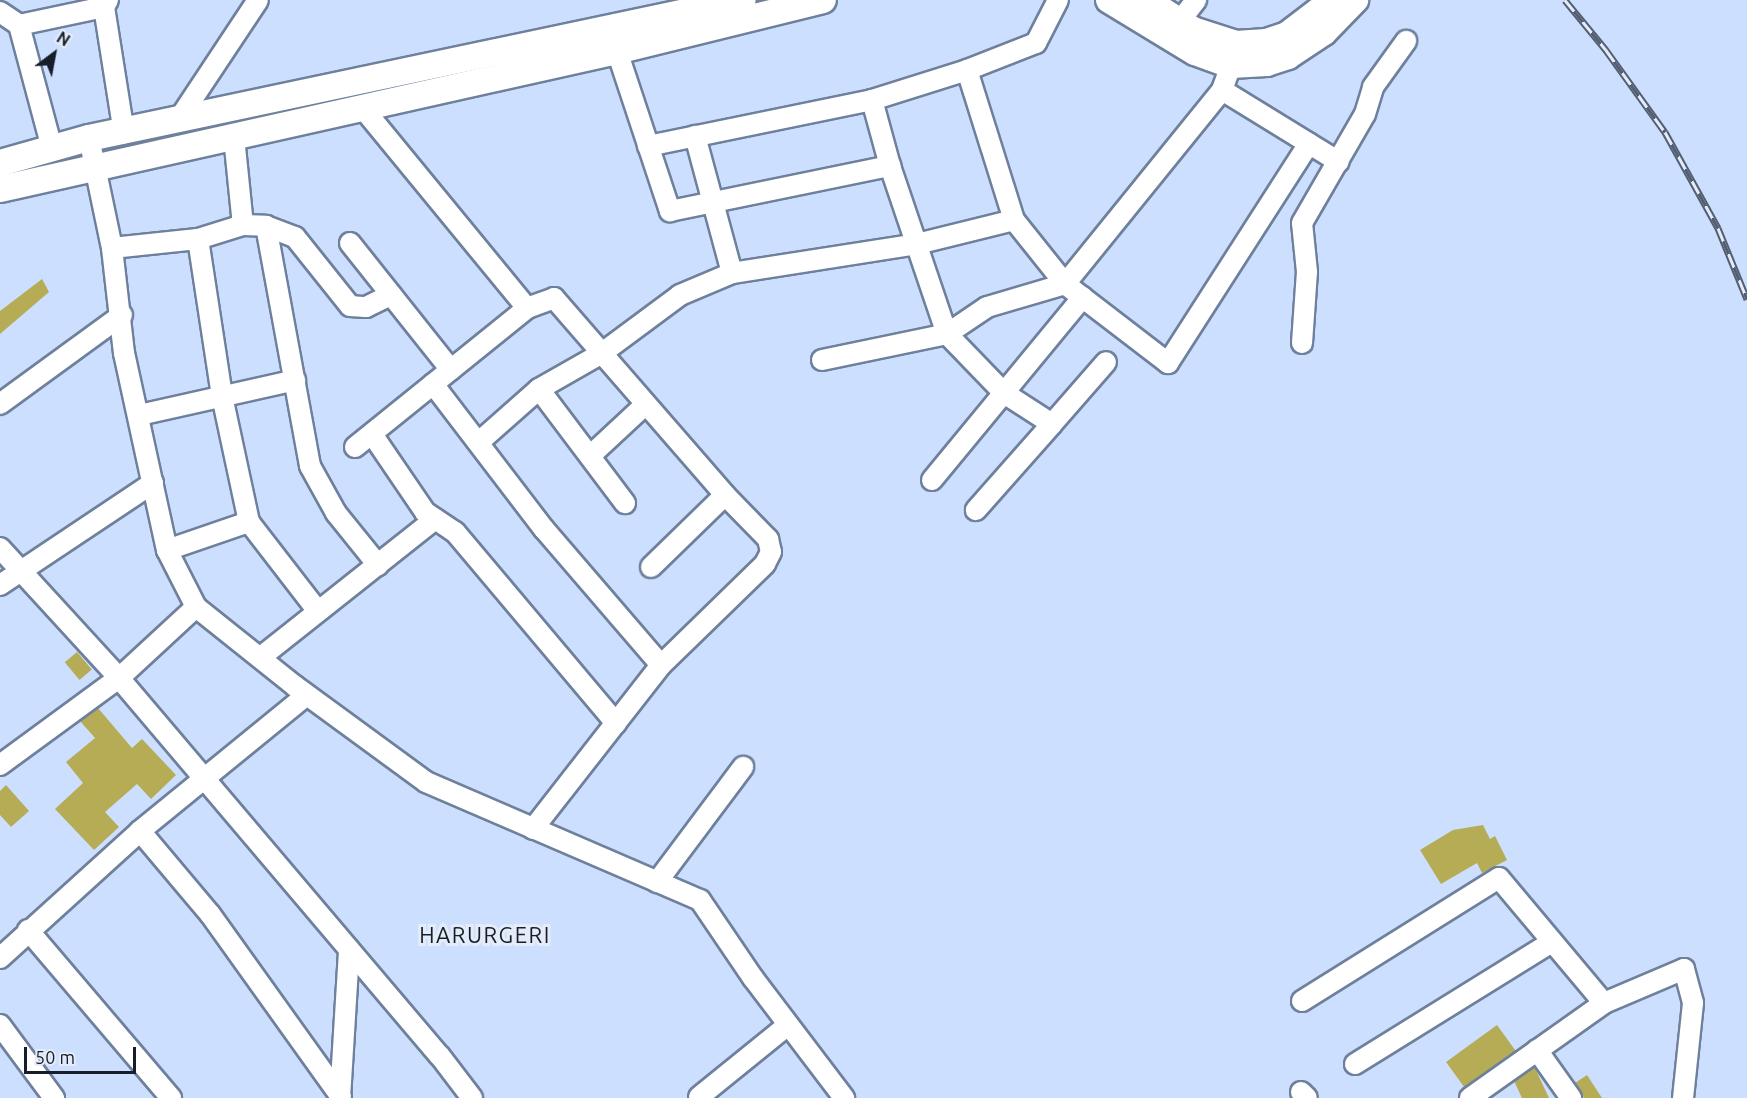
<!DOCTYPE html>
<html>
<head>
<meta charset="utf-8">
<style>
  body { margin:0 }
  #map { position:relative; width:1747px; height:1098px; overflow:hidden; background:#ccdfff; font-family:Ubuntu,sans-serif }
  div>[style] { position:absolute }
  .building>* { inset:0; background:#b5ac55; transform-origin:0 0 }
  .roads { filter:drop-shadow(2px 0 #6e809c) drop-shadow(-2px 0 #6e809c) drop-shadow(0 2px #6e809c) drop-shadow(0 -2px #6e809c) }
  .minor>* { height:20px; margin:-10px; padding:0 10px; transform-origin:10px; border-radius:10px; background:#fff }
  .major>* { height:26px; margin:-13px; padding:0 13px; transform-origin:13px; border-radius:13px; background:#fff }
  .rail>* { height:7px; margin-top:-3.5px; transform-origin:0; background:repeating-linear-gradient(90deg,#e4ecf9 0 14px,#535e70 0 28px); box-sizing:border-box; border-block:2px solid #535e70 }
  span { translate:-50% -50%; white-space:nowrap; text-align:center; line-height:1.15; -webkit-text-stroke:6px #e4ecf9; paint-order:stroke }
  .neighbourhood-label { font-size:22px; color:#171e29; letter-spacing:1.5px }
  .north { position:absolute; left:24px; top:24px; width:60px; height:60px; -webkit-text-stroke:4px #e4ecf9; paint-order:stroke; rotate:32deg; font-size:16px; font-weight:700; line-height:24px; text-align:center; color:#171e29 }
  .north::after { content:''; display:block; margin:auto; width:21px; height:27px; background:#171e29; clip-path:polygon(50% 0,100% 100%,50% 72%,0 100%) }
  .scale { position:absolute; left:24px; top:1047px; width:112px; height:27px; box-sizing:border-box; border:3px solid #171e29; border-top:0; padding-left:8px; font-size:18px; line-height:21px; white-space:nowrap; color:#171e29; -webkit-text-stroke:4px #e4ecf9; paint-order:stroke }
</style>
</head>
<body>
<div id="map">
  <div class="building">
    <div style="clip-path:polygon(42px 279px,49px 292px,0 334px,0 311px)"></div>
    <div style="left:77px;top:652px;width:23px;height:16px;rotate:50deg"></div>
    <div style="clip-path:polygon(98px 708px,132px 748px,142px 739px,176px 775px,151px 799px,137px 784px,105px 812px,119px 827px,94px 850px,55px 809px,83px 783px,66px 762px,95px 738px,80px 721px)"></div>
    <div style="clip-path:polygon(6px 785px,29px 811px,11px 827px,0 815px,0 791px)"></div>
    <div style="clip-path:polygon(1483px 825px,1490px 839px,1495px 836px,1507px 860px,1482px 873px,1477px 863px,1441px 884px,1420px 850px,1453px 830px)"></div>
    <div style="left:1497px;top:1025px;width:32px;height:63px;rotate:54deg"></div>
    <div style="clip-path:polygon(1534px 1067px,1535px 1068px,1549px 1098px,1522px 1098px,1514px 1081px)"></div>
    <div style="clip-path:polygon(1587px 1075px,1602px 1098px,1584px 1098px,1575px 1083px)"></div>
  </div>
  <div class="roads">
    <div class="minor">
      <div style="left:108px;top:0;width:8px;rotate:120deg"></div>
      <div style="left:104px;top:7px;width:128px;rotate:81deg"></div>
      <div style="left:0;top:12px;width:23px;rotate:34deg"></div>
      <div style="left:19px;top:25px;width:127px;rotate:75deg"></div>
      <div style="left:1179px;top:22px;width:28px;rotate:-52deg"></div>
      <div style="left:19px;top:25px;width:87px;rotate:-12deg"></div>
      <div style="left:617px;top:51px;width:169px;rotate:71.7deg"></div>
      <div style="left:670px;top:211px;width:225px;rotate:-11.6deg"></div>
      <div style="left:967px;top:70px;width:157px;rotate:72.6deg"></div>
      <div style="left:1014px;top:220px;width:82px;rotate:51.4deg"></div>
      <div style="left:1065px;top:284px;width:130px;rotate:37.5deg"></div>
      <div style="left:1168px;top:363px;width:261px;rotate:-57.3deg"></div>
      <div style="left:1222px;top:90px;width:137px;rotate:31.6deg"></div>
      <div style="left:872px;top:100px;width:68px;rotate:74.7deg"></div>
      <div style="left:890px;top:166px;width:177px;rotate:71.3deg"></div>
      <div style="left:947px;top:334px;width:82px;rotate:46deg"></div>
      <div style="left:1004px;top:393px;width:57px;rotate:32.9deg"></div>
      <div style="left:1052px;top:424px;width:115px;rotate:131.5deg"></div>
      <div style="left:177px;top:122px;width:146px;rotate:-56.4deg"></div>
      <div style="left:234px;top:137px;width:88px;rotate:84.2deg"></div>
      <div style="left:89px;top:138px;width:112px;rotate:78.2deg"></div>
      <div style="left:112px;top:248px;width:106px;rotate:83.5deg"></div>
      <div style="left:124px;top:353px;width:202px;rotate:77.7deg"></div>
      <div style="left:167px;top:550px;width:64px;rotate:63deg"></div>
      <div style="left:196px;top:607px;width:127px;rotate:38.6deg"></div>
      <div style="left:295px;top:686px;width:162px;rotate:36.2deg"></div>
      <div style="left:426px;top:782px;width:298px;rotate:23.3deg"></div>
      <div style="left:700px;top:900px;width:94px;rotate:55.8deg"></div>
      <div style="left:753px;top:978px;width:151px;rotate:52.8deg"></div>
      <div style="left:648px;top:146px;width:229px;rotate:-11.6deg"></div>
      <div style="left:872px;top:100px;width:100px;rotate:-17.5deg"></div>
      <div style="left:967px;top:70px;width:74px;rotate:-21.4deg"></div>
      <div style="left:1036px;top:43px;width:48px;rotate:-62.9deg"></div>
      <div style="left:266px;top:226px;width:244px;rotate:79.6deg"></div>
      <div style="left:310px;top:466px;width:54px;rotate:61deg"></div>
      <div style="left:336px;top:513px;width:67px;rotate:51.1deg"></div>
      <div style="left:198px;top:239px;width:159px;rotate:81.3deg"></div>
      <div style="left:222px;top:396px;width:129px;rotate:77.9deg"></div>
      <div style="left:249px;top:522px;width:111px;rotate:52.3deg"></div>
      <div style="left:350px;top:243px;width:162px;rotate:51.5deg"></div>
      <div style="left:112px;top:248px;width:86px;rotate:-6deg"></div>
      <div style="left:198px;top:239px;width:47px;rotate:-17.3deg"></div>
      <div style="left:243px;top:225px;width:23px;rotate:2deg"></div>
      <div style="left:266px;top:226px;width:31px;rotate:21deg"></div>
      <div style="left:295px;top:237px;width:88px;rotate:51.4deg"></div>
      <div style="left:350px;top:306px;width:16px;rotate:4deg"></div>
      <div style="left:366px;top:307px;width:28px;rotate:-26deg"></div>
      <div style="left:732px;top:273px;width:187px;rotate:-8.9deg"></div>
      <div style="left:917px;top:244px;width:100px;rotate:-13.9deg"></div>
      <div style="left:527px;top:308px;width:29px;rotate:-20deg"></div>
      <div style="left:554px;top:298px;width:261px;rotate:49deg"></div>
      <div style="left:725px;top:495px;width:62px;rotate:45.7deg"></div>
      <div style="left:768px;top:539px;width:13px;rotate:77deg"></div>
      <div style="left:771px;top:552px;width:13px;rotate:117deg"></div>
      <div style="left:765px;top:564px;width:145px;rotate:135.8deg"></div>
      <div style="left:661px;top:665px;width:208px;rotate:128deg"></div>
      <div style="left:1302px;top:343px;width:71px;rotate:-86deg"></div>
      <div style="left:1307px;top:272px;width:49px;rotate:-95.8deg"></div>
      <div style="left:1302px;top:223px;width:126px;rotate:-60deg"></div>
      <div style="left:1365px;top:114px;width:28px;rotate:-73deg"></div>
      <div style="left:1373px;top:87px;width:57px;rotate:-54.3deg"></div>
      <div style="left:822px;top:360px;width:128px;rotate:-11.7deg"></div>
      <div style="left:947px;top:334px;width:48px;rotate:-34deg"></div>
      <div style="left:987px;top:307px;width:81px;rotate:-16.4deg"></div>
      <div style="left:1065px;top:284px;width:250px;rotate:-51deg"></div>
      <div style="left:1222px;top:90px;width:27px;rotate:-70deg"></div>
      <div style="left:433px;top:384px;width:183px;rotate:52.6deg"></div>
      <div style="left:544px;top:529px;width:179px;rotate:49.3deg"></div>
      <div style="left:539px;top:389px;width:73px;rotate:-29.7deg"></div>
      <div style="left:602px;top:353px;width:97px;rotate:-36.6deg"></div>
      <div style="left:680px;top:295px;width:56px;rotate:-22.9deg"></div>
      <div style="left:732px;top:273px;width:142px;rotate:-105.1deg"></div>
      <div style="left:0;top:404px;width:151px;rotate:-36.1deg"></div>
      <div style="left:139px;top:415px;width:160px;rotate:-12.6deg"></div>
      <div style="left:1052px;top:424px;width:82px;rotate:-48.9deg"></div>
      <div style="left:372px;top:434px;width:94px;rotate:55.8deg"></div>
      <div style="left:425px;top:512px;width:36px;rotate:34deg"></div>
      <div style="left:455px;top:532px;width:250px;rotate:49.9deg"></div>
      <div style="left:479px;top:442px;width:80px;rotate:-41.5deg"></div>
      <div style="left:539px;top:389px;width:143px;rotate:53deg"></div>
      <div style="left:355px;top:447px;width:221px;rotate:-38.9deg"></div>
      <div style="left:527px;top:308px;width:259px;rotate:-129.4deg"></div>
      <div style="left:590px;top:456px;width:76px;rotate:-42.9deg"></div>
      <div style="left:932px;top:480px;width:237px;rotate:-50.5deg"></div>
      <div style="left:0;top:548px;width:176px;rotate:47.5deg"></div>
      <div style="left:119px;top:678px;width:496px;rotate:49.7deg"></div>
      <div style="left:440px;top:1056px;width:53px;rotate:52.7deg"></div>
      <div style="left:167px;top:550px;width:87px;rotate:-18.9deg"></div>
      <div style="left:651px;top:567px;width:103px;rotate:-44.2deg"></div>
      <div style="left:0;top:585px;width:184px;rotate:-33.7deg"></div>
      <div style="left:261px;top:657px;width:222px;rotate:-38.4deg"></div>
      <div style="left:0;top:765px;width:147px;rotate:-36.2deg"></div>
      <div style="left:119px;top:678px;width:105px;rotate:-42.7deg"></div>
      <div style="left:140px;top:831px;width:109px;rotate:49.9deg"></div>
      <div style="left:210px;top:914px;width:225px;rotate:54.4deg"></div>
      <div style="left:657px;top:882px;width:144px;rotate:-53.2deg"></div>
      <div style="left:28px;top:930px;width:221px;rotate:49.6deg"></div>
      <div style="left:0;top:958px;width:189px;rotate:-42.2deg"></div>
      <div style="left:140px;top:831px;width:215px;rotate:-39.2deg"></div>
      <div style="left:1302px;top:1001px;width:232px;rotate:-32deg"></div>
      <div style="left:1499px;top:878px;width:163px;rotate:50deg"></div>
      <div style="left:0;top:1025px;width:91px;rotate:53.5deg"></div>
      <div style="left:1537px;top:1050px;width:59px;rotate:54.7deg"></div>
      <div style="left:1355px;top:1064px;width:232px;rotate:-31.8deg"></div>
      <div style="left:1301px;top:1092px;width:8px;rotate:45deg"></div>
      <div style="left:699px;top:1097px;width:114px;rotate:-39deg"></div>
      <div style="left:340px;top:1098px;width:149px;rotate:-86.5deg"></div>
      <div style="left:1470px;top:1098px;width:164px;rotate:-35.3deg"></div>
      <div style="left:1604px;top:1003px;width:87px;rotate:-23deg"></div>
      <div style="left:1684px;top:969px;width:35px;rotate:75deg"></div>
      <div style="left:1693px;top:1003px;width:96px;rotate:96deg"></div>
    </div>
    <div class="major">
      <div style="left:1109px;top:0;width:100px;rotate:31.2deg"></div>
      <div style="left:1195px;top:52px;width:38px;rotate:20deg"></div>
      <div style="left:1231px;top:65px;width:36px;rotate:-3deg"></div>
      <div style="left:1267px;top:63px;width:22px;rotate:-18deg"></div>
      <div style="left:1288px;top:56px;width:43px;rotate:-33.7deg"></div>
      <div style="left:1324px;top:32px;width:45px;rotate:-45.9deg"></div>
      <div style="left:1146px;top:0;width:56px;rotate:32.6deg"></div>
      <div style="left:1193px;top:30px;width:45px;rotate:18deg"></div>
      <div style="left:1236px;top:44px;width:30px;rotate:-4deg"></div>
      <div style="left:1266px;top:42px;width:22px;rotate:-18deg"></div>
      <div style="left:1287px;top:35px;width:58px;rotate:-37.3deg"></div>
      <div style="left:0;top:163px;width:92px;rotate:-15.7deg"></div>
      <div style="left:89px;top:138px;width:668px;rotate:-11.92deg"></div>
      <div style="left:0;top:189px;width:632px;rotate:-12.61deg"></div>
      <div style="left:617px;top:51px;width:212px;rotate:-13.9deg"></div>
    </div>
  </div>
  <div class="rail">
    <div style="left:1565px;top:0;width:65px;rotate:50.6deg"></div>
    <div style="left:1606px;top:50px;width:101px;rotate:54.3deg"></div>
    <div style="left:1665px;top:132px;width:110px;rotate:61.1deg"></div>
    <div style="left:1718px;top:228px;width:77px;rotate:67.8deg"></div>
  </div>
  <div class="neighbourhood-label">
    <span style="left:485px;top:935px">HARURGERI</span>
  </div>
  <div class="north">N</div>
  <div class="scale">50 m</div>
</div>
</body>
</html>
